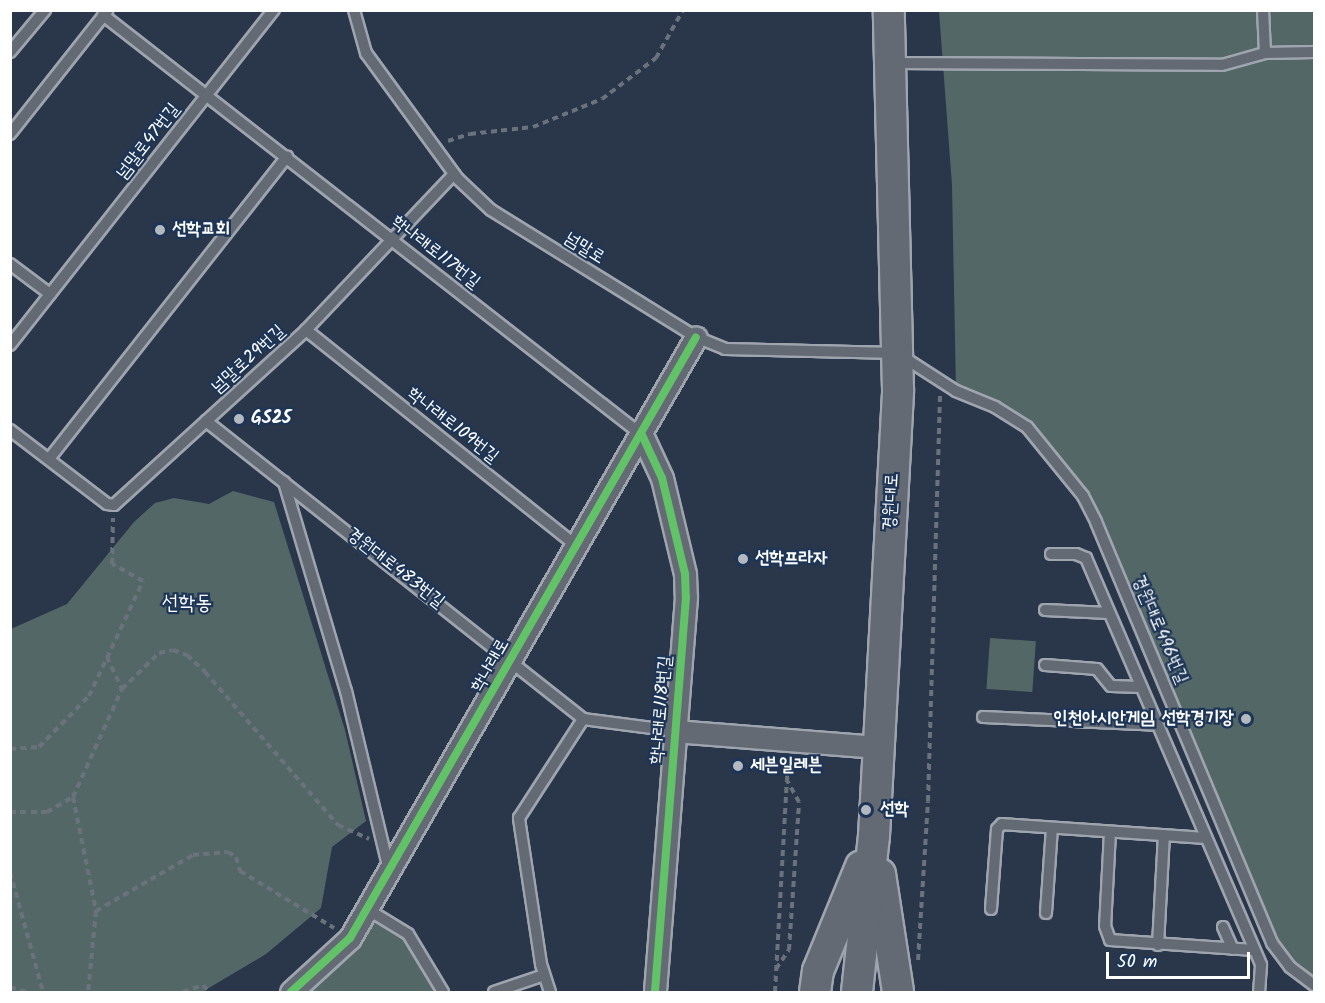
<!DOCTYPE html>
<html>
<head>
<meta charset="utf-8">
<style>
  body { margin:0 }
  #map { position:relative; width:1325px; height:1003px; overflow:hidden; background:#2a374a; font-family:Kalam,"Poor Story",sans-serif }
  div>[style] { position:absolute }
  .green>* { inset:0; background:#546767; transform-origin:0 0 }
  .path>* { height:4px; margin-top:-2px; transform-origin:0; background:repeating-linear-gradient(90deg,#6a727c 0 6px,transparent 0 10.5px) }
  .roads { filter:drop-shadow(2px 0 #9fa5ae) drop-shadow(-2px 0 #9fa5ae) drop-shadow(0 2px #9fa5ae) drop-shadow(0 -2px #9fa5ae) }
  .lane>* { height:10px; margin:-5px; padding:0 5px; transform-origin:5px; border-radius:5px; background:#636a74 }
  .street>* { height:21px; margin:-10.5px; padding:0 10.5px; transform-origin:10.5px; border-radius:10.5px; background:#636a74 }
  .secondary>* { height:30px; margin:-15px; padding:0 15px; transform-origin:15px; border-radius:15px; background:#636a74 }
  .cycleway>* { height:8px; margin:-4px; padding:0 4px; transform-origin:4px; border-radius:4px; background:#61c268 }
  .dots>* { width:16px; height:16px; translate:-50% -50%; box-sizing:border-box; border:3px solid #1d3557; border-radius:50% }
  span { translate:-50% -50%; white-space:nowrap; text-align:center; line-height:1.15; -webkit-text-stroke:4.5px #1d3557; paint-order:stroke }
  .street-label { font-size:18px; color:#fff }
  .poi-label { font-size:18px; color:#fff; font-weight:700 }
  .left { translate:0 -50%; text-align:left }
  .right { translate:-100% -50%; text-align:right }
  .quarter-label { font-size:21px; color:#fff }
  .frame { position:absolute; inset:0; border:12px solid #fff; pointer-events:none }
  .scale { position:absolute; left:1106px; top:952px; width:144px; height:27px; box-sizing:border-box; border:3px solid #fff; border-top:0; padding-left:8px; font-size:18px; line-height:21px; white-space:nowrap; color:#fff; -webkit-text-stroke:4px #1d3557; paint-order:stroke }
</style>
</head>
<body>
<div id="map">
  <div class="green">
    <div style="clip-path:polygon(939px 11px,1314px 11px,1314px 985px,1272px 943px,1083px 496px,1027px 427px,956px 391px,952px 185px)"></div>
    <div style="clip-path:polygon(233px 491px,274px 502px,345px 730px,366px 821px,332px 847px,321px 908px,266px 954px,202px 992px,11px 992px,11px 629px,67px 604px,134px 522px,155px 503px,174px 498px,209px 504px)"></div>
    <div style="left:990px;top:638px;width:46px;height:51px;rotate:4deg"></div>
    <div style="clip-path:polygon(367px 912px,407px 935px,441px 992px,294px 992px)"></div>
  </div>
  <div class="path">
    <div style="left:448px;top:141px;width:23px;rotate:-18deg"></div>
    <div style="left:470px;top:134px;width:63px;rotate:-6.3deg"></div>
    <div style="left:533px;top:127px;width:74px;rotate:-22.1deg"></div>
    <div style="left:602px;top:99px;width:68px;rotate:-37.2deg"></div>
    <div style="left:656px;top:58px;width:55px;rotate:-60.6deg"></div>
    <div style="left:107px;top:657px;width:35px;rotate:65deg"></div>
    <div style="left:10px;top:749px;width:29px;rotate:-4deg"></div>
    <div style="left:39px;top:747px;width:71px;rotate:-45.6deg"></div>
    <div style="left:89px;top:696px;width:127px;rotate:-64.8deg"></div>
    <div style="left:143px;top:581px;width:35px;rotate:-151deg"></div>
    <div style="left:112px;top:564px;width:46px;rotate:-88.8deg"></div>
    <div style="left:73px;top:797px;width:116px;rotate:78.6deg"></div>
    <div style="left:96px;top:911px;width:81px;rotate:95.6deg"></div>
    <div style="left:10px;top:812px;width:37px"></div>
    <div style="left:47px;top:812px;width:30px;rotate:-30deg"></div>
    <div style="left:73px;top:797px;width:119px;rotate:-65.6deg"></div>
    <div style="left:122px;top:689px;width:52px;rotate:-44.2deg"></div>
    <div style="left:159px;top:653px;width:14px;rotate:-12deg"></div>
    <div style="left:173px;top:650px;width:15px;rotate:20deg"></div>
    <div style="left:187px;top:655px;width:25px;rotate:43deg"></div>
    <div style="left:205px;top:672px;width:203px;rotate:49deg"></div>
    <div style="left:338px;top:825px;width:34px;rotate:24deg"></div>
    <div style="left:10px;top:872px;width:124px;rotate:74.6deg"></div>
    <div style="left:96px;top:911px;width:112px;rotate:-30deg"></div>
    <div style="left:193px;top:855px;width:35px;rotate:-5deg"></div>
    <div style="left:228px;top:852px;width:9px;rotate:32deg"></div>
    <div style="left:236px;top:857px;width:15px;rotate:74deg"></div>
    <div style="left:240px;top:871px;width:110px;rotate:31.2deg"></div>
    <div style="left:918px;top:960px;width:159px;rotate:-86.4deg"></div>
    <div style="left:928px;top:801px;width:406px;rotate:-88.3deg"></div>
    <div style="left:776px;top:969px;width:23px;rotate:-56deg"></div>
    <div style="left:789px;top:950px;width:148px;rotate:-86.1deg"></div>
    <div style="left:799px;top:802px;width:25px;rotate:-119deg"></div>
    <div style="left:787px;top:780px;width:21px;rotate:-87deg"></div>
    <div style="left:10px;top:987px;width:17px;rotate:17deg"></div>
    <div style="left:183px;top:992px;width:21px;rotate:-19deg"></div>
    <div style="left:203px;top:985px;width:9px;rotate:49deg"></div>
    <div style="left:775px;top:992px;width:212px;rotate:-86.8deg"></div>
  </div>
  <div class="roads">
    <div class="lane">
      <div style="left:354px;top:10px;width:45px;rotate:74.4deg"></div>
      <div style="left:366px;top:53px;width:156px;rotate:53.9deg"></div>
      <div style="left:458px;top:179px;width:45px;rotate:43.2deg"></div>
      <div style="left:491px;top:210px;width:241px;rotate:31.8deg"></div>
      <div style="left:696px;top:337px;width:31px;rotate:22deg"></div>
      <div style="left:725px;top:349px;width:172px;rotate:1.3deg"></div>
      <div style="left:897px;top:353px;width:70px;rotate:32.8deg"></div>
      <div style="left:956px;top:391px;width:42px;rotate:22.3deg"></div>
      <div style="left:995px;top:407px;width:38px;rotate:32deg"></div>
      <div style="left:1027px;top:427px;width:89px;rotate:50.9deg"></div>
      <div style="left:1083px;top:496px;width:29px;rotate:63deg"></div>
      <div style="left:1096px;top:522px;width:456px;rotate:67.3deg"></div>
      <div style="left:1272px;top:943px;width:30px;rotate:53deg"></div>
      <div style="left:1290px;top:967px;width:30px;rotate:37deg"></div>
      <div style="left:1263px;top:10px;width:43px;rotate:87.3deg"></div>
      <div style="left:103px;top:15px;width:683px;rotate:37.93deg"></div>
      <div style="left:10px;top:52px;width:55px;rotate:-50.2deg"></div>
      <div style="left:891px;top:63px;width:331px;rotate:0.3deg"></div>
      <div style="left:1222px;top:65px;width:45px;rotate:-15.6deg"></div>
      <div style="left:1265px;top:53px;width:49px;rotate:-1.2deg"></div>
      <div style="left:10px;top:134px;width:157px;rotate:-51.7deg"></div>
      <div style="left:10px;top:264px;width:50px;rotate:36.9deg"></div>
      <div style="left:306px;top:330px;width:348px;rotate:38.6deg"></div>
      <div style="left:10px;top:345px;width:427px;rotate:-51.8deg"></div>
      <div style="left:206px;top:421px;width:481px;rotate:38.3deg"></div>
      <div style="left:583px;top:719px;width:93px;rotate:7.4deg"></div>
      <div style="left:10px;top:430px;width:122px;rotate:37.3deg"></div>
      <div style="left:107px;top:504px;width:7px;rotate:8deg"></div>
      <div style="left:114px;top:505px;width:260px;rotate:-42.3deg"></div>
      <div style="left:306px;top:330px;width:215px;rotate:-46.5deg"></div>
      <div style="left:49px;top:459px;width:385px;rotate:-51.8deg"></div>
      <div style="left:284px;top:482px;width:218px;rotate:73.5deg"></div>
      <div style="left:346px;top:691px;width:184px;rotate:76.5deg"></div>
      <div style="left:1051px;top:554px;width:25px"></div>
      <div style="left:1076px;top:554px;width:11px;rotate:22deg"></div>
      <div style="left:1086px;top:558px;width:443px;rotate:66.7deg"></div>
      <div style="left:1261px;top:965px;width:27px;rotate:94deg"></div>
      <div style="left:1045px;top:610px;width:64px;rotate:2.7deg"></div>
      <div style="left:1045px;top:665px;width:52px;rotate:4.4deg"></div>
      <div style="left:1097px;top:669px;width:22px;rotate:51deg"></div>
      <div style="left:1111px;top:686px;width:30px;rotate:2deg"></div>
      <div style="left:983px;top:717px;width:174px;rotate:2.6deg"></div>
      <div style="left:1110px;top:832px;width:94px;rotate:93deg"></div>
      <div style="left:1105px;top:926px;width:15px;rotate:70deg"></div>
      <div style="left:1110px;top:940px;width:144px;rotate:4deg"></div>
      <div style="left:367px;top:909px;width:48px;rotate:31.4deg"></div>
      <div style="left:408px;top:934px;width:68px;rotate:58.9deg"></div>
      <div style="left:991px;top:909px;width:80px;rotate:-85.7deg"></div>
      <div style="left:997px;top:829px;width:7px;rotate:-45deg"></div>
      <div style="left:1002px;top:824px;width:203px;rotate:3.9deg"></div>
      <div style="left:1046px;top:913px;width:85px;rotate:-86deg"></div>
      <div style="left:1223px;top:927px;width:24px;rotate:66deg"></div>
      <div style="left:1158px;top:945px;width:110px;rotate:-86.9deg"></div>
      <div style="left:494px;top:992px;width:53px;rotate:-18.8deg"></div>
      <div style="left:550px;top:992px;width:29px;rotate:-108deg"></div>
      <div style="left:541px;top:964px;width:148px;rotate:-98.6deg"></div>
      <div style="left:519px;top:818px;width:118px;rotate:-57.1deg"></div>
    </div>
    <div class="street">
      <div style="left:642px;top:435px;width:47px;rotate:65.1deg"></div>
      <div style="left:662px;top:478px;width:99px;rotate:76.5deg"></div>
      <div style="left:685px;top:574px;width:23px;rotate:88deg"></div>
      <div style="left:686px;top:597px;width:396px;rotate:94.5deg"></div>
      <div style="left:675px;top:731px;width:205px;rotate:4.5deg"></div>
      <div style="left:291px;top:992px;width:80px;rotate:-42.5deg"></div>
      <div style="left:350px;top:938px;width:693px;rotate:-60.07deg"></div>
    </div>
    <div class="secondary">
      <div style="left:880px;top:874px;width:119px;rotate:81.3deg"></div>
      <div style="left:815px;top:992px;width:21px;rotate:-82deg"></div>
      <div style="left:818px;top:971px;width:113px;rotate:-67.7deg"></div>
      <div style="left:857px;top:992px;width:157px;rotate:-83.8deg"></div>
      <div style="left:874px;top:836px;width:447px;rotate:-86.9deg"></div>
      <div style="left:898px;top:390px;width:380px;rotate:-91.4deg"></div>
    </div>
  </div>
  <div class="cycleway">
    <div style="left:642px;top:435px;width:47px;rotate:65.1deg"></div>
    <div style="left:662px;top:478px;width:99px;rotate:76.5deg"></div>
    <div style="left:685px;top:574px;width:23px;rotate:88deg"></div>
    <div style="left:686px;top:597px;width:396px;rotate:94.5deg"></div>
    <div style="left:291px;top:992px;width:80px;rotate:-42.5deg"></div>
    <div style="left:350px;top:938px;width:693px;rotate:-60.07deg"></div>
  </div>
  <div class="dots">
    <div style="left:160px;top:230px;background:#b4b9c0"></div>
    <div style="left:239px;top:419px;background:#b4b9c0"></div>
    <div style="left:743px;top:559px;background:#b4b9c0"></div>
    <div style="left:1246px;top:719px;background:#b4b9c0"></div>
    <div style="left:738px;top:766px;background:#b4b9c0"></div>
    <div style="left:866px;top:810px;background:#b4b9c0"></div>
  </div>
  <div class="street-label">
    <span style="left:149px;top:142px;rotate:-52deg">넘말로47번길</span>
    <span style="left:584px;top:249px;rotate:32deg">넘말로</span>
    <span style="left:435px;top:253px;rotate:38deg">학나래로117번길</span>
    <span style="left:249px;top:360px;rotate:-42deg">넘말로29번길</span>
    <span style="left:452px;top:426px;rotate:38deg">학나래로109번길</span>
    <span style="left:892px;top:502px;rotate:-87deg">경원대로</span>
    <span style="left:395px;top:569px;rotate:38deg">경원대로483번길</span>
    <span style="left:1159px;top:630px;rotate:67deg">경원대로496번길</span>
    <span style="left:491px;top:666px;rotate:-60deg">학나래로</span>
    <span style="left:662px;top:710px;rotate:-85deg">학나래로118번길</span>
  </div>
  <div class="poi-label">
    <span class="left" style="left:172px;top:230px">선학교회</span>
    <span class="left" style="left:251px;top:419px">GS25</span>
    <span class="left" style="left:755px;top:559px">선학프라자</span>
    <span class="right" style="left:1234px;top:719px">인천아시안게임 선학경기장</span>
    <span class="left" style="left:750px;top:766px">세븐일레븐</span>
    <span class="left" style="left:880px;top:810px">선학</span>
  </div>
  <div class="quarter-label">
    <span style="left:187px;top:604px">선학동</span>
  </div>
  <div class="frame"></div>
  <div class="scale">50 m</div>
</div>
</body>
</html>
